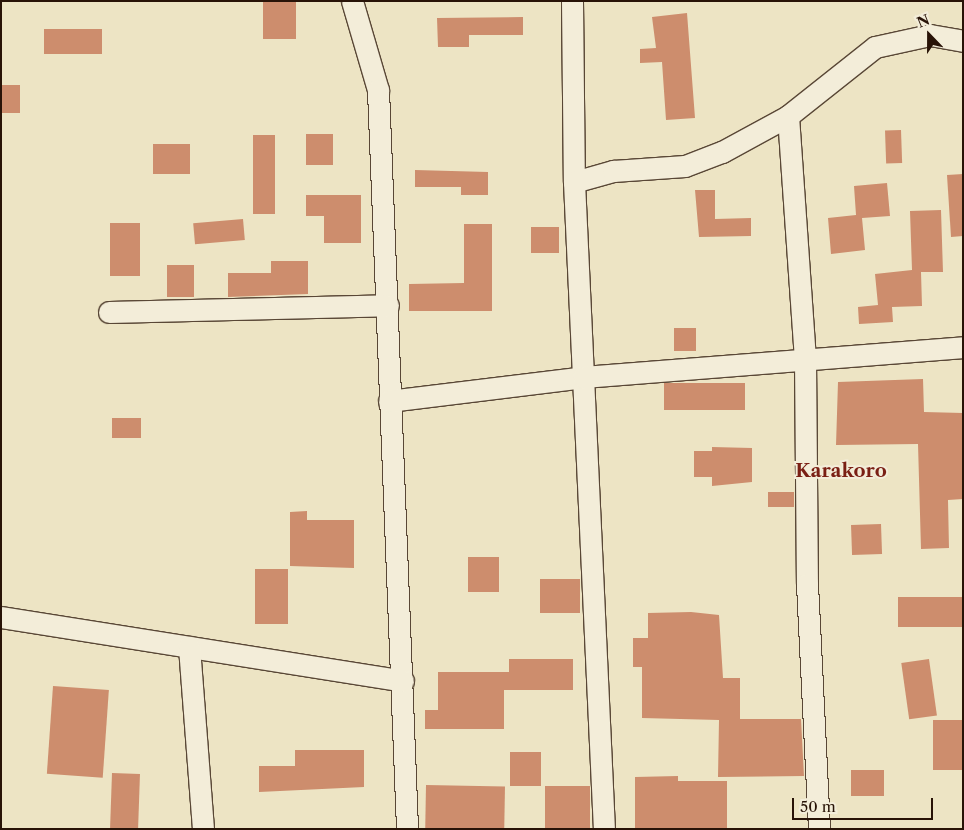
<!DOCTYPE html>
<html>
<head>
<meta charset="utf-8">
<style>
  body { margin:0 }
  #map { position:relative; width:964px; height:830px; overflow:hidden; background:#ede4c4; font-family:"Libre Caslon Text",serif }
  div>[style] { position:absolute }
  .building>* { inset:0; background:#cd8d6d; transform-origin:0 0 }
  .roads { filter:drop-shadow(1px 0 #594736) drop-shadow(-1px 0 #594736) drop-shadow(0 1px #594736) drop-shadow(0 -1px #594736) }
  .minor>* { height:21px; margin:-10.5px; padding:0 10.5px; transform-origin:10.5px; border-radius:10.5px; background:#f3edd9 }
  span { translate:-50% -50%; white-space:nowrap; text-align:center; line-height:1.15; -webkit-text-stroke:4px #f3edd9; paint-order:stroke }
  .quarter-label { font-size:19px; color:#7a1f14; font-weight:700 }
  .frame { position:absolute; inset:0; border:2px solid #281307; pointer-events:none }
  .north { position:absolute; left:904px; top:10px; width:50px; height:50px; -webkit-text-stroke:4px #f3edd9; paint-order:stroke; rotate:338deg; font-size:14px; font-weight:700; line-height:20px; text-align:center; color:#281307 }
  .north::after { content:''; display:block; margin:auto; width:18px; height:22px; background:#281307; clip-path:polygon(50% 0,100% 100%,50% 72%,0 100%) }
  .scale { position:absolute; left:792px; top:798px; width:141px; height:22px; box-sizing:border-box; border:2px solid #281307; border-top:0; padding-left:6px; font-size:15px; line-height:18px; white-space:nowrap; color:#281307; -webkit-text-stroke:4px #f3edd9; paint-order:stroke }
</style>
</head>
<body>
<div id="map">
  <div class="building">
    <div style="left:263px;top:1px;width:33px;height:38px"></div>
    <div style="clip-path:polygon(687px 13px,695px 118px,666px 120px,662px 62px,640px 63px,640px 49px,656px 48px,652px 17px)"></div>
    <div style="clip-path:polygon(523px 17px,523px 35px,469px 35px,469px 47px,438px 47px,437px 18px)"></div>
    <div style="left:44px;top:29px;width:58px;height:25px"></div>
    <div style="left:1px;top:85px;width:19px;height:28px"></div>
    <div style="left:901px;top:130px;width:33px;height:16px;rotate:88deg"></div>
    <div style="left:333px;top:134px;width:31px;height:27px;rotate:90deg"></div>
    <div style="left:253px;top:135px;width:22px;height:79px"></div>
    <div style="left:153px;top:144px;width:37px;height:30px"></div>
    <div style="clip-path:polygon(415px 170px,488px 172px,488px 195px,461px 195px,461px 187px,415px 187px)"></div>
    <div style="clip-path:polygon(963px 174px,963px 236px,951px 237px,947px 175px)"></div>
    <div style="clip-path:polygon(887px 183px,890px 216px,862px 218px,865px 250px,831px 254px,828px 218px,856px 215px,854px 186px)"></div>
    <div style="clip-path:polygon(695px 190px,715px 190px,715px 219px,751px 218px,751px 236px,699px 237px)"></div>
    <div style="clip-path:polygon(306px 195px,361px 195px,361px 243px,324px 243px,324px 216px,306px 216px)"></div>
    <div style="clip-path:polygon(941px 210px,943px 272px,921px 272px,922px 306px,892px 307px,893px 322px,859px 324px,858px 307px,878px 305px,875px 274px,912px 270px,910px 211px)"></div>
    <div style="left:243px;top:219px;width:21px;height:50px;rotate:85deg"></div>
    <div style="left:110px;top:223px;width:30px;height:53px"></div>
    <div style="clip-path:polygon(464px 224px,492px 224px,492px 311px,409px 311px,409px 284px,464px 283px)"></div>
    <div style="left:531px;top:227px;width:28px;height:26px"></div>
    <div style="clip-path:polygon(271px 261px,308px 261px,308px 294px,228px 297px,228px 273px,271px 273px)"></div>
    <div style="left:167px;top:265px;width:27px;height:32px"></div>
    <div style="left:674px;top:328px;width:22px;height:23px"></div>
    <div style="clip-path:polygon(923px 379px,924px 412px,963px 413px,963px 499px,948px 500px,949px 548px,921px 549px,918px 444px,836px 445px,838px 382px)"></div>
    <div style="left:745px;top:383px;width:27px;height:81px;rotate:90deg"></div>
    <div style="left:112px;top:418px;width:29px;height:20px"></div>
    <div style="clip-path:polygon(712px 447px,752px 448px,752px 482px,712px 486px,712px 477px,694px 477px,694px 451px,712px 451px)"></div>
    <div style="left:794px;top:492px;width:15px;height:26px;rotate:90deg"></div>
    <div style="clip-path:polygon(307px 511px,307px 520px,354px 520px,354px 568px,290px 566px,290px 512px)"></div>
    <div style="left:881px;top:524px;width:30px;height:30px;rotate:88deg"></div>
    <div style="left:468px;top:557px;width:31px;height:35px"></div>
    <div style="left:255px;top:569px;width:33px;height:55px"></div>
    <div style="left:540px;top:579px;width:40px;height:34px"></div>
    <div style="left:963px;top:597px;width:30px;height:65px;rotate:90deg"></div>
    <div style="clip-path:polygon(691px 612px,719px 615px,723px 678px,740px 678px,740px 719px,801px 719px,804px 776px,718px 777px,719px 720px,642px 718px,642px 667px,633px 667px,633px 638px,648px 638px,648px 613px)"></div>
    <div style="clip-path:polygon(509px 659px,573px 659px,573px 690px,504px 690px,504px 729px,425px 729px,425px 710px,438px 710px,438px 672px,509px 672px)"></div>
    <div style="left:929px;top:659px;width:57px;height:28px;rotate:82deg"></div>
    <div style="left:53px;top:686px;width:56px;height:88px;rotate:4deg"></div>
    <div style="left:963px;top:720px;width:50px;height:30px;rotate:90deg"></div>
    <div style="clip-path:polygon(295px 750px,364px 750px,364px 787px,259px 792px,259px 766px,295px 766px)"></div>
    <div style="left:510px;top:752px;width:31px;height:34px"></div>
    <div style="left:851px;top:770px;width:33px;height:26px"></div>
    <div style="left:112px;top:773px;width:28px;height:56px;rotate:2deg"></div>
    <div style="clip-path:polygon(678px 776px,678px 781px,727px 781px,727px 829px,635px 829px,635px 777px)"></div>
    <div style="left:426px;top:785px;width:79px;height:44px;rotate:1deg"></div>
    <div style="left:545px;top:786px;width:45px;height:43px"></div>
  </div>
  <div class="roads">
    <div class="minor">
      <div style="left:352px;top:1px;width:93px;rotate:73.7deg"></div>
      <div style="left:378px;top:90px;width:740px;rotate:87.75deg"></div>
      <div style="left:572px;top:1px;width:181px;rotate:89.4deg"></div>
      <div style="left:574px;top:182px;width:648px;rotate:87.35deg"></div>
      <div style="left:788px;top:116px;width:244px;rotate:86deg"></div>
      <div style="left:805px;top:359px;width:225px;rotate:89.5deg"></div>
      <div style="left:807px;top:584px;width:245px;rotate:87.2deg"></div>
      <div style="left:574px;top:182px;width:41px;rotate:-15.8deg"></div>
      <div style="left:613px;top:171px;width:72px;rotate:-4deg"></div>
      <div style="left:685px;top:166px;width:40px;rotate:-21deg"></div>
      <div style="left:722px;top:152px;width:75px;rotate:-28.6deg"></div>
      <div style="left:788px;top:116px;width:111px;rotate:-38.4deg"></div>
      <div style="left:875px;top:47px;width:56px;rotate:-12.3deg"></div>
      <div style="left:930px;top:35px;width:34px;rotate:10deg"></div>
      <div style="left:109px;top:312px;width:279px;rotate:-1.4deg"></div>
      <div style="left:389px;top:401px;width:196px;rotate:-7deg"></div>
      <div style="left:584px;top:377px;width:380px;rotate:-4.5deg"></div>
      <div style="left:1px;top:617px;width:407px;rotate:9deg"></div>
      <div style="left:189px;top:647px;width:183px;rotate:85.6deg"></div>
    </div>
  </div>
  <div class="quarter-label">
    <span style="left:841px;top:471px">Karakoro</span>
  </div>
  <div class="frame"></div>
  <div class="north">N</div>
  <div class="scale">50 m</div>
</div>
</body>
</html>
